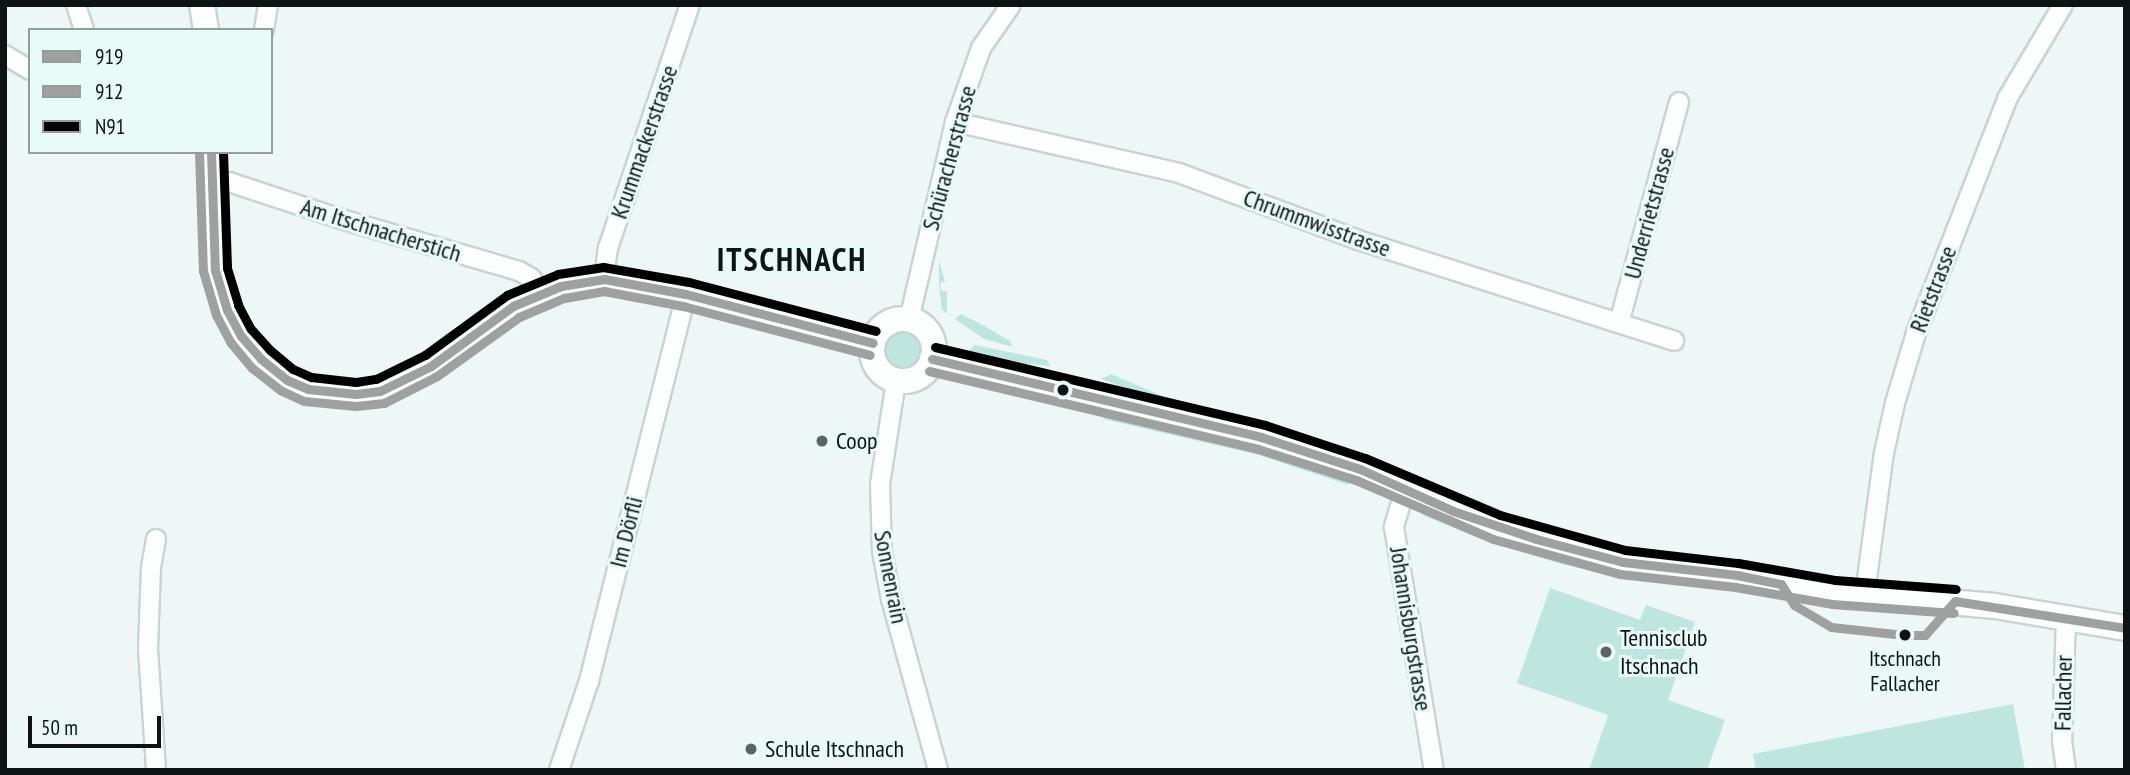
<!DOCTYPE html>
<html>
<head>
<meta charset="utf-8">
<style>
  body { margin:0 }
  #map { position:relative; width:2130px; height:775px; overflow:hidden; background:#edf7f5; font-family:"PT Sans Narrow",sans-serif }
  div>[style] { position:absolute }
  .green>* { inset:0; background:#bee6df }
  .round { border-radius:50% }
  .roads { filter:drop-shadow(2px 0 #cbd3d1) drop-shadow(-2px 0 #cbd3d1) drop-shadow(0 2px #cbd3d1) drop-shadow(0 -2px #cbd3d1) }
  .street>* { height:18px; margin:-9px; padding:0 9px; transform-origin:9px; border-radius:9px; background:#fcfefe }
  .secondary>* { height:24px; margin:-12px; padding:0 12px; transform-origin:12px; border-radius:12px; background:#fcfefe }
  .secondary>.ring { margin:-12px; padding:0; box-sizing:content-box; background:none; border:24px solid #fcfefe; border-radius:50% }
  .bus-1>* { height:9px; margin:-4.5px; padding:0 4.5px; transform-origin:4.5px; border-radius:4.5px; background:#9fa1a1 }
  .bus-2>* { height:9px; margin:-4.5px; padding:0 4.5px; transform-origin:4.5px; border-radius:4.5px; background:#9fa1a1 }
  .bus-3>* { height:9px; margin:-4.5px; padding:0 4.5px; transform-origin:4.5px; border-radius:4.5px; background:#000 }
  .dots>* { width:19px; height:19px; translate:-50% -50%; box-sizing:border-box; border:4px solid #e9fbf7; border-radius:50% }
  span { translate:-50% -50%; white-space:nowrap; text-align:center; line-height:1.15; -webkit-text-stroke:6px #e9fbf7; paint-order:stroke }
  .bus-label { font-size:22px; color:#0e1413 }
  .street-label { font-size:24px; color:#0e1413 }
  .poi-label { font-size:24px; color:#0e1413 }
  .left { translate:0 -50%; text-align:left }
  .district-label { font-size:32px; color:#0e1413; font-weight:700; letter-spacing:2px }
  .frame { position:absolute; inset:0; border:7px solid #0e1413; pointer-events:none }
  .legend { position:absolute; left:28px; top:28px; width:245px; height:126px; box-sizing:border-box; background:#e9fbf7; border:2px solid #919f9c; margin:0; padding:9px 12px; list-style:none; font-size:21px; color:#0e1413 }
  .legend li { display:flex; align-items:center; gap:14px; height:35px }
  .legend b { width:35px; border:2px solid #919f9c }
  .scale { position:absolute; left:28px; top:716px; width:133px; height:32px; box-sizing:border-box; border:4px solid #0e1413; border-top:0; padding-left:9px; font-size:21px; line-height:24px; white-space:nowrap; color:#0e1413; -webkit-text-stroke:5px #e9fbf7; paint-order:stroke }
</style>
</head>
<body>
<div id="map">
  <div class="green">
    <div style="clip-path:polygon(939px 260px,945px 282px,940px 283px,941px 291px,947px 291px,947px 313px,955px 319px,961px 314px,979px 323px,1010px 341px,1013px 347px,984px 339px,942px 310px,939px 286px)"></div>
    <div class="round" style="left:883px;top:331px;width:38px;height:38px"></div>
    <div style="clip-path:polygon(975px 345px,1047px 360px,1050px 366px,1006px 362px,967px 353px)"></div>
    <div style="clip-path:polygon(1111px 374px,1177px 402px,1180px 408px,1101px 379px)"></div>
    <div style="clip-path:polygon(1104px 416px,1124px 417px,1223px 440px,1350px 480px,1348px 485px,1259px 455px,1103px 419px)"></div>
    <div style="clip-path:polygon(1420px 514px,1433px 515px,1552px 556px,1615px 571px,1718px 584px,1725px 590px,1613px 575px,1561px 564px,1478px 538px)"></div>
    <div style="clip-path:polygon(1550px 588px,1640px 620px,1646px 605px,1695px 622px,1668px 700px,1725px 720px,1707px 770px,1589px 770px,1608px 715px,1517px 683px)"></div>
    <div style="clip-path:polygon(2013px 704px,2025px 770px,1756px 770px,1753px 754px)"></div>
  </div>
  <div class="roads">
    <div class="street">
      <div style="left:76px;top:5px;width:26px;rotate:72deg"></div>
      <div style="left:264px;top:30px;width:25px;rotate:-81deg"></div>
      <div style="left:5px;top:55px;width:29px;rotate:31deg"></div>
      <div style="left:955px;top:122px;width:230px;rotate:12.8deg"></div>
      <div style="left:1179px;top:173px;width:191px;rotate:20.5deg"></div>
      <div style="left:1358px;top:240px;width:332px;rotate:17.7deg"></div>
      <div style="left:212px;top:181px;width:17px;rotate:3deg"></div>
      <div style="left:229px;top:182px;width:118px;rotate:18.3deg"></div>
      <div style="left:341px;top:219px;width:185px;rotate:16.3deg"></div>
      <div style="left:519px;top:271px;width:14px;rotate:30deg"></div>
      <div style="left:531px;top:278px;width:17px;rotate:54deg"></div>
      <div style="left:604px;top:279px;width:31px;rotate:-83deg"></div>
      <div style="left:608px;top:248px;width:256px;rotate:-71.4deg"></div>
      <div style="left:909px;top:320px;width:203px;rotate:-76.9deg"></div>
      <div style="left:955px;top:122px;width:78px;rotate:-70.6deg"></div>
      <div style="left:981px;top:48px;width:52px;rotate:-55.1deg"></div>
      <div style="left:1619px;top:323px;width:229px;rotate:-74.8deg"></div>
      <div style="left:896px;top:381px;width:104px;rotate:98.8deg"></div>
      <div style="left:880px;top:484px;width:67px;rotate:88.3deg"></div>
      <div style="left:882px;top:551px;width:49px;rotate:79.4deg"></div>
      <div style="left:891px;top:599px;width:177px;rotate:74.6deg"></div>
      <div style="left:1405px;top:490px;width:39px;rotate:107deg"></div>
      <div style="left:1394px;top:527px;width:246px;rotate:80.7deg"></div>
      <div style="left:156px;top:539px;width:28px;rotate:100deg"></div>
      <div style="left:151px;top:567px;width:82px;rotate:92.1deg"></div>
      <div style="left:148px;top:649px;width:121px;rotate:86.2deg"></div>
      <div style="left:1865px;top:593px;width:141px;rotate:-82.3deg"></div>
      <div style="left:1884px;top:453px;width:51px;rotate:-77.6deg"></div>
      <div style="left:1895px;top:403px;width:73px;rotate:-73.3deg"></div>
      <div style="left:1916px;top:333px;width:251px;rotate:-68.7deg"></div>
      <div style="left:2007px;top:99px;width:109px;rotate:-59.2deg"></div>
      <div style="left:2066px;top:617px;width:124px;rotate:91.8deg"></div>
      <div style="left:2062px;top:741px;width:29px;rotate:82deg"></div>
      <div style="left:559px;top:770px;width:94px;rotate:-71.4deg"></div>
      <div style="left:589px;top:681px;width:399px;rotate:-75.9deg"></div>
    </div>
    <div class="secondary">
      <div style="left:202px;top:5px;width:25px;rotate:81deg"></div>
      <div style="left:211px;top:152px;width:118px;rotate:88.1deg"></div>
      <div style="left:215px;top:270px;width:42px;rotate:73.3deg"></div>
      <div style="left:227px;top:310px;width:30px;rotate:62deg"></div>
      <div style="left:241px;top:336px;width:30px;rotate:49deg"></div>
      <div style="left:261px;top:359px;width:33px;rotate:39deg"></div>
      <div style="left:287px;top:380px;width:23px;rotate:23deg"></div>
      <div style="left:308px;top:389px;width:48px;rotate:5.9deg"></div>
      <div style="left:356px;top:394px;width:24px;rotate:-7deg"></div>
      <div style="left:380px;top:391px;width:57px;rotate:-26.1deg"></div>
      <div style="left:431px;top:366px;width:102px;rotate:-36.2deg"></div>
      <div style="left:513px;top:306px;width:52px;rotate:-22.6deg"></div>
      <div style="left:561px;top:286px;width:44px;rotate:-9.2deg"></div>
      <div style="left:604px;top:279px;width:83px;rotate:10.4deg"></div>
      <div style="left:686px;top:294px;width:193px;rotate:14.7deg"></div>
      <div class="ring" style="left:872px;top:319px;width:38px;height:38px"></div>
      <div style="left:932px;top:359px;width:338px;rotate:13.3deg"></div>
      <div style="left:1261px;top:437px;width:104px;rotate:17.9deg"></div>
      <div style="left:1360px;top:469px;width:148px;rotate:23.1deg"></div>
      <div style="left:1496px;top:527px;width:132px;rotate:15.4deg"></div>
      <div style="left:1623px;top:562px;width:115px;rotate:6.5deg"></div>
      <div style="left:1737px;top:575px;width:97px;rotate:10deg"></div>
      <div style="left:1833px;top:592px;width:163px;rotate:4.9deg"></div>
      <div style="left:1995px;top:606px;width:132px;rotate:9.6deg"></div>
    </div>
  </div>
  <div class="bus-1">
    <div style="left:211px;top:152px;width:118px;rotate:88.1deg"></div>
    <div style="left:215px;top:270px;width:42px;rotate:73.3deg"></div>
    <div style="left:227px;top:310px;width:30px;rotate:62deg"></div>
    <div style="left:241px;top:336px;width:30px;rotate:49deg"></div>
    <div style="left:261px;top:359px;width:33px;rotate:39deg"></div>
    <div style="left:287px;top:380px;width:23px;rotate:23deg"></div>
    <div style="left:308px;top:389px;width:48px;rotate:5.9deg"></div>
    <div style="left:356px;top:394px;width:24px;rotate:-7deg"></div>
    <div style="left:380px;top:391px;width:57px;rotate:-26.1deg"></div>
    <div style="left:431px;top:366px;width:102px;rotate:-36.2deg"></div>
    <div style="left:513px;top:306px;width:52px;rotate:-22.6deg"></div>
    <div style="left:561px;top:286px;width:44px;rotate:-9.2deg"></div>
    <div style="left:604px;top:279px;width:83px;rotate:10.4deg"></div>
    <div style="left:686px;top:294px;width:193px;rotate:14.7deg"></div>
    <div style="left:932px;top:359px;width:338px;rotate:13.3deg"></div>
    <div style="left:1261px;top:437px;width:104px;rotate:17.9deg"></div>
    <div style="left:1360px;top:469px;width:102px;rotate:24.3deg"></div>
    <div style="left:1453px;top:511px;width:88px;rotate:18.6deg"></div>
    <div style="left:1536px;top:539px;width:90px;rotate:14.8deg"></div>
    <div style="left:1623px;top:562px;width:115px;rotate:6.5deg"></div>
    <div style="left:1737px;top:575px;width:45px;rotate:11.6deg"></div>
    <div style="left:1781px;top:584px;width:25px;rotate:58deg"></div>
    <div style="left:1794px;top:605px;width:43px;rotate:30.7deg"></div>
    <div style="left:1831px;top:627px;width:74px;rotate:6.2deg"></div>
    <div style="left:1905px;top:635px;width:20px"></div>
    <div style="left:1925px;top:635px;width:45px;rotate:-48.6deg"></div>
    <div style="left:1955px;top:601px;width:172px;rotate:9deg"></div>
  </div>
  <div class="bus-2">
    <div style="left:199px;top:152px;width:119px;rotate:88.1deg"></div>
    <div style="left:203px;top:271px;width:46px;rotate:73.5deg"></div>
    <div style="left:216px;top:315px;width:32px;rotate:62deg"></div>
    <div style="left:231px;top:343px;width:33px;rotate:50deg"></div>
    <div style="left:252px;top:368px;width:36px;rotate:38deg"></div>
    <div style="left:280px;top:390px;width:26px;rotate:25deg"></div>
    <div style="left:304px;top:401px;width:52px;rotate:5.5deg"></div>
    <div style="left:356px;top:406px;width:28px;rotate:-6deg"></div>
    <div style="left:384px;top:403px;width:59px;rotate:-27deg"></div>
    <div style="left:437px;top:376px;width:101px;rotate:-35.7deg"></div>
    <div style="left:519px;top:317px;width:49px;rotate:-22.9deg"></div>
    <div style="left:564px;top:298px;width:41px;rotate:-9.9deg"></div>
    <div style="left:604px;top:291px;width:80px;rotate:10.8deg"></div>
    <div style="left:683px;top:306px;width:193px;rotate:14.7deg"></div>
    <div style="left:929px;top:371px;width:338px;rotate:13.3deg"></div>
    <div style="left:1258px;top:449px;width:103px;rotate:17.6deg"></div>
    <div style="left:1356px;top:480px;width:149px;rotate:23.3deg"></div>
    <div style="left:1493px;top:539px;width:132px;rotate:15.4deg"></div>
    <div style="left:1620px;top:574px;width:116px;rotate:6.4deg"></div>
    <div style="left:1735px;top:587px;width:98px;rotate:9.9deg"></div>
    <div style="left:1832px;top:604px;width:122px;rotate:4.2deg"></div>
  </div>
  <div class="bus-3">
    <div style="left:223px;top:152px;width:116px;rotate:88deg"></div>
    <div style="left:227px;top:268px;width:39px;rotate:73deg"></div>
    <div style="left:238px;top:305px;width:27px;rotate:62deg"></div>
    <div style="left:251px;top:329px;width:28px;rotate:48deg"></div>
    <div style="left:270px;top:350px;width:30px;rotate:40deg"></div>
    <div style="left:293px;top:369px;width:20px;rotate:24deg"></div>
    <div style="left:311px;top:377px;width:45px;rotate:6.3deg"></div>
    <div style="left:356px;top:382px;width:20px;rotate:-9deg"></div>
    <div style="left:376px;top:379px;width:55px;rotate:-26.1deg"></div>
    <div style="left:425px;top:355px;width:102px;rotate:-36.2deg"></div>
    <div style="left:507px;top:295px;width:55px;rotate:-22.4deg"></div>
    <div style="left:558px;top:274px;width:46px;rotate:-8.8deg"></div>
    <div style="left:603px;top:267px;width:87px;rotate:9.9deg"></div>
    <div style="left:689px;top:282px;width:193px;rotate:14.7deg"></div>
    <div style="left:935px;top:347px;width:339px;rotate:13.3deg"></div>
    <div style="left:1265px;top:425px;width:105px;rotate:18.3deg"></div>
    <div style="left:1365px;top:458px;width:147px;rotate:22.9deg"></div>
    <div style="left:1500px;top:515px;width:130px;rotate:15.6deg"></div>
    <div style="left:1625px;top:550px;width:114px;rotate:6.6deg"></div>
    <div style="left:1738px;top:563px;width:98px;rotate:9.9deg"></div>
    <div style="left:1835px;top:580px;width:121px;rotate:4.3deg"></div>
  </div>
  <div class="dots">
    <div style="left:1063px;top:390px;background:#0e1413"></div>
    <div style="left:822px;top:441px;background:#5c6362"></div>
    <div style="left:1905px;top:635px;background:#0e1413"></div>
    <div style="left:1606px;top:652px;background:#5c6362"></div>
    <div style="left:751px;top:749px;background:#5c6362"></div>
  </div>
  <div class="bus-label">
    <span style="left:1905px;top:671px">Itschnach<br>Fallacher</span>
  </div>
  <div class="street-label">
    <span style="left:644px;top:142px;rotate:-71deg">Krummackerstrasse</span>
    <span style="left:949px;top:158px;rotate:-75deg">Schüracherstrasse</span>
    <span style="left:1649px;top:213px;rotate:-75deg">Underrietstrasse</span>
    <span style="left:1317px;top:223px;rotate:20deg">Chrummwisstrasse</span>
    <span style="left:381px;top:230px;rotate:17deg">Am Itschnacherstich</span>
    <span style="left:1933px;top:289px;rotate:-69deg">Rietstrasse</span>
    <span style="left:626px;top:532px;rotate:-76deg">Im Dörfli</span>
    <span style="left:891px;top:577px;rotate:79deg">Sonnenrain</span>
    <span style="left:1411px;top:629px;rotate:81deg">Johannisburgstrasse</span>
    <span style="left:2063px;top:693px;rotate:-89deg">Fallacher</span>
  </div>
  <div class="poi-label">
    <span class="left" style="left:836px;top:441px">Coop</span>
    <span class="left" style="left:1620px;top:652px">Tennisclub<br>Itschnach</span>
    <span class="left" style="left:765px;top:749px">Schule Itschnach</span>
  </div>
  <div class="district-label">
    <span style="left:792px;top:259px">ITSCHNACH</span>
  </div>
  <div class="frame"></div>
  <ul class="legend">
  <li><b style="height:9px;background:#9fa1a1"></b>919</li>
  <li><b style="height:9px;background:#9fa1a1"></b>912</li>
  <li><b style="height:9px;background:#000"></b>N91</li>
  </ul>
  <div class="scale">50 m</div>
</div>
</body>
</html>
